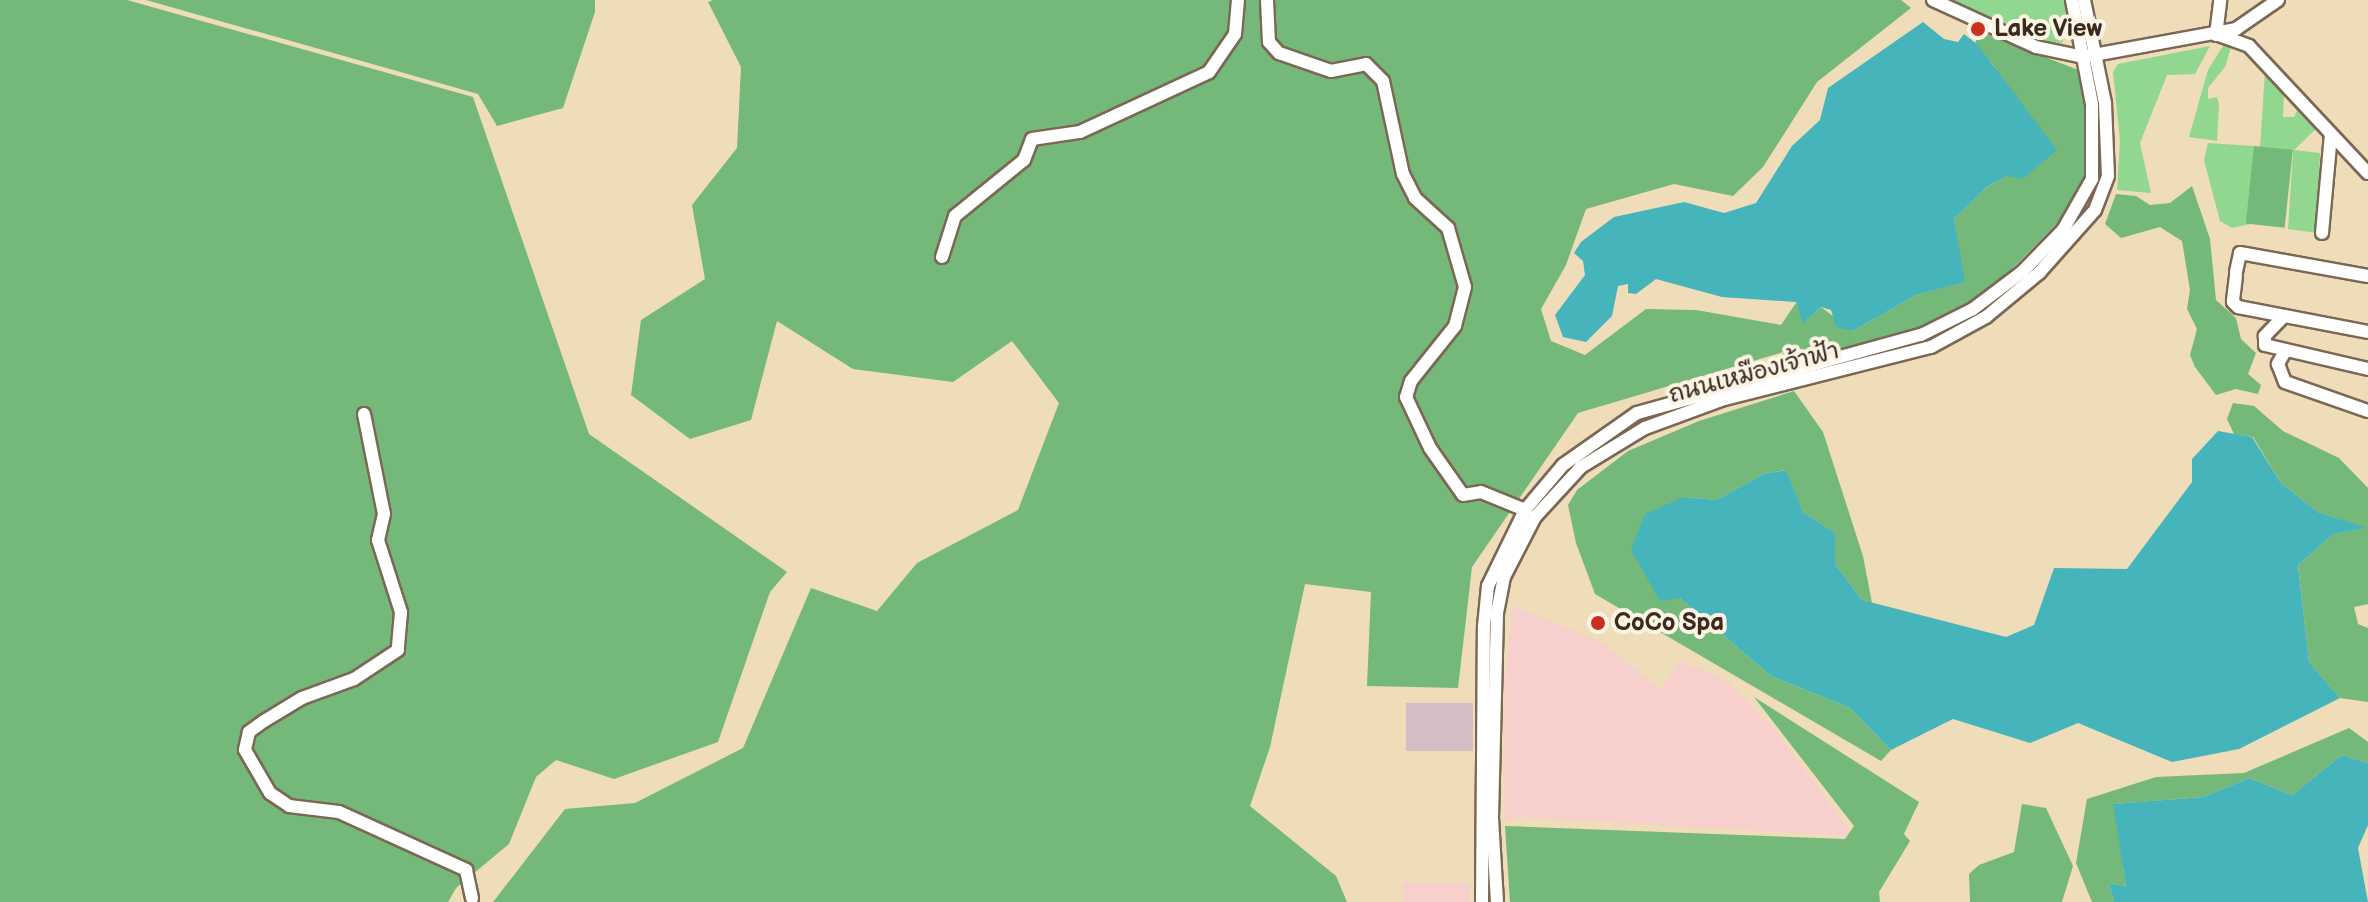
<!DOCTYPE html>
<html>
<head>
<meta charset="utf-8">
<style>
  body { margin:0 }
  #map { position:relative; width:2368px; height:902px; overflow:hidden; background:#efdcb9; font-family:"Balsamiq Sans","Playpen Sans Thai",sans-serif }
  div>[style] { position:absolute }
  .built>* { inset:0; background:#f7d0ce; transform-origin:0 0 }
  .industrial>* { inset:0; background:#d2bec4; transform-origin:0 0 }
  .green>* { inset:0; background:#91d790 }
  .forest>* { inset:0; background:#74b87a; transform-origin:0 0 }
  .water>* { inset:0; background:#45b5bb }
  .roads { filter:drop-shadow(2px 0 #7a6854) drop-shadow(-2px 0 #7a6854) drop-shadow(0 2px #7a6854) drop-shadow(0 -2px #7a6854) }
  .minor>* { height:12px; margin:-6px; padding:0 6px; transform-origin:6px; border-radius:6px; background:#fff }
  .dots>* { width:22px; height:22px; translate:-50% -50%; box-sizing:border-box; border:4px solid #fcf5e5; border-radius:50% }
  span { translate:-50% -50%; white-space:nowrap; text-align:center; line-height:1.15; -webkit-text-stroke:8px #fcf5e5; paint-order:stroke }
  .poi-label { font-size:24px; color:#3b2a1e; font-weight:700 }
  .left { translate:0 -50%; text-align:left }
  .street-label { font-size:24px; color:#3b2a1e }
</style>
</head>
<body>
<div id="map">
  <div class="built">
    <div style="clip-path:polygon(1513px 606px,1599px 641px,1661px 689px,1681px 661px,1727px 681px,1769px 723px,1850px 830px,1846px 836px,1518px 817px,1505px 821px,1505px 680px)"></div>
    <div style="left:1403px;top:883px;width:67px;height:20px"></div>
  </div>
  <div class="industrial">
    <div style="left:1406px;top:703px;width:67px;height:48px"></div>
  </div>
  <div class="green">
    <div style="clip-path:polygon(1950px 0,2069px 0,2072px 16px,2062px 43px,2050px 42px,1973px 15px)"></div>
    <div style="clip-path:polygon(2232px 44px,2225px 67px,2208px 88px,2208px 99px,2217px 97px,2219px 105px,2217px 141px,2189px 137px,2208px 70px,2223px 46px)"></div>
    <div style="clip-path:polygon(2210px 46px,2195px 74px,2167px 75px,2140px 143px,2151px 193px,2117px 190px,2120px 141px,2113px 72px,2118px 64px)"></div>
    <div style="clip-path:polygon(2265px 72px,2284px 93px,2283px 117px,2294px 117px,2298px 108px,2318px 127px,2294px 150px,2320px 153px,2317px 233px,2288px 229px,2293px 151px,2260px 147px)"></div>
    <div style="clip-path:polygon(2208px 143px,2254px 146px,2250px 224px,2232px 228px,2220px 221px,2204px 160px)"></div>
  </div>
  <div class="forest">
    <div style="clip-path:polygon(0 0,127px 0,473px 97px,589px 434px,787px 572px,770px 592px,718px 742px,614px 779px,556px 760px,536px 777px,509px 844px,456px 888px,448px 902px,0 902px)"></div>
    <div style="clip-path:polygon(146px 0,595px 0,595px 12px,563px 108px,497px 126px,478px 94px)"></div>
    <div style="clip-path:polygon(713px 0,1901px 0,1911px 8px,1817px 82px,1763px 167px,1733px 196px,1674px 184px,1586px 209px,1566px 265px,1541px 309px,1551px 341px,1585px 355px,1646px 309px,1696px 310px,1781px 325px,1796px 303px,1804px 323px,1821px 307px,1853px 331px,1916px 295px,1964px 282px,1954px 219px,1988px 186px,2007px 176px,1995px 67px,1975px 43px,1980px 32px,2081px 71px,2090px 160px,2070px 210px,1996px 285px,1949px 316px,1890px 339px,1784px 363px,1783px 352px,1578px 413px,1472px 567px,1458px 688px,1367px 686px,1371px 592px,1305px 584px,1270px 747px,1250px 806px,1336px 876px,1347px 902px,493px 902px,565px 809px,635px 803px,743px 748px,811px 588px,877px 611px,917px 563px,1018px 510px,1059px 403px,1012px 341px,953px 382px,853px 369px,777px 321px,751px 420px,690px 439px,631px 395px,641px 320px,705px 279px,692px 205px,737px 148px,741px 67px,708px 2px)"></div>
    <div style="left:2254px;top:146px;width:39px;height:78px;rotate:6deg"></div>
    <div style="clip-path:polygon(2192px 186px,2210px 239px,2216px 300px,2236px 318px,2241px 339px,2256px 353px,2248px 374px,2261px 385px,2258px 394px,2236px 389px,2216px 395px,2195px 367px,2190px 355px,2197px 329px,2187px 309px,2190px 290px,2182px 241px,2160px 227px,2121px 238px,2105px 224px,2116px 194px,2136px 196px,2150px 205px,2170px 203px)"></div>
    <div style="clip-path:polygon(1794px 391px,1823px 432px,1863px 556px,1872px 603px,1862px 600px,1835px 564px,1835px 533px,1803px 512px,1785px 470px,1764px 474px,1716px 500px,1684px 497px,1680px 598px,1771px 676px,1850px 708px,1891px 750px,1881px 761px,1595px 594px,1576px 543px,1568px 505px,1577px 490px,1628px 451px,1699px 421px)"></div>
    <div style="clip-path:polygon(2233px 403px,2254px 406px,2283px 431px,2339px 458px,2368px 488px,2368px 604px,2354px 607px,2358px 624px,2368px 628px,2368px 702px,2340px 698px,2309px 662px,2298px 565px,2334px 534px,2365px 528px,2318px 512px,2281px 483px,2253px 437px,2234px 434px,2227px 419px)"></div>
    <div style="clip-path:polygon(1754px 697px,1919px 802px,1904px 834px,1910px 841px,1879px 892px,1880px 902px,1510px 902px,1505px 826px,1845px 839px,1854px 826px)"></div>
    <div style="clip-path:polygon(2349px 728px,2368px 742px,2368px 763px,2342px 755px,2292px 795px,2249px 778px,2203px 797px,2114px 804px,2126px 886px,2109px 883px,2114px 902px,2092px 902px,2076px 863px,2087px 799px,2156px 777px,2244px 773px)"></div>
    <div style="clip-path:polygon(2022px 804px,2046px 808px,2073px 866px,2062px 902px,1970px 902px,1969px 874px,1979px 865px,2014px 852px)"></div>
  </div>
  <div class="water">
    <div style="clip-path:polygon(1923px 22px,1944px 39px,1958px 42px,1964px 34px,1978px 45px,2057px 150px,2023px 179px,2007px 176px,1988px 186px,1954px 219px,1965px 282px,1916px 295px,1853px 331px,1836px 327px,1831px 310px,1821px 307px,1803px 324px,1796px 302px,1722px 297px,1656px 279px,1636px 294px,1628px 293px,1628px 284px,1618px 286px,1612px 316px,1586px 342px,1563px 337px,1555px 315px,1585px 275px,1583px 261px,1574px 253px,1581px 242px,1614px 217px,1684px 202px,1724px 213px,1756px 203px,1792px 146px,1820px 120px,1828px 88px)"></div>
    <div style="clip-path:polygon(2218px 431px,2252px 437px,2281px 483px,2318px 512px,2367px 528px,2334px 534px,2298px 565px,2309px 662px,2340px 698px,2239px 749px,2172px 762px,2078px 723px,2030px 743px,1953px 719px,1891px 750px,1850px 708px,1771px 676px,1680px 598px,1660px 601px,1631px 550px,1645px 514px,1684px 497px,1716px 500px,1764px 474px,1786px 470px,1803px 512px,1835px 533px,1835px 564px,1862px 600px,2006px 637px,2034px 625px,2054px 568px,2127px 569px,2192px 482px,2192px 459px)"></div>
    <div style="clip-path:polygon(2342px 755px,2368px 763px,2368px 825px,2358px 848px,2368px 902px,2114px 902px,2109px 883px,2126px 886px,2113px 804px,2203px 797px,2249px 778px,2292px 795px)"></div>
  </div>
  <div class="roads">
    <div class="minor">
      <div style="left:1267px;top:0;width:42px;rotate:87.3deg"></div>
      <div style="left:1269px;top:42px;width:15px;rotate:48deg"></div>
      <div style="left:1279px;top:53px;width:55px;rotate:19.1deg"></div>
      <div style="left:1331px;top:71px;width:36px;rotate:-11deg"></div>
      <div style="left:1366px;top:64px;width:24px;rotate:45deg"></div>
      <div style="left:1383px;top:81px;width:95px;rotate:77.9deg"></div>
      <div style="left:1403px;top:174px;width:27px;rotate:63deg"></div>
      <div style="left:1415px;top:198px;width:45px;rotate:42.3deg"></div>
      <div style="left:1448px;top:228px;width:61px;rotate:73.9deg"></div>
      <div style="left:1465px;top:287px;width:40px;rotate:104.4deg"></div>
      <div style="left:1455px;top:326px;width:70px;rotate:128.7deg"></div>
      <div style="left:1411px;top:381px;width:17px;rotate:107deg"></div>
      <div style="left:1406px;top:397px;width:56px;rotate:64.8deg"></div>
      <div style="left:1430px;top:448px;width:57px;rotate:54.9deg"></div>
      <div style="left:1463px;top:495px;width:18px;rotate:-9deg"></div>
      <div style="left:1481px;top:492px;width:48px;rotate:22.2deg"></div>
      <div style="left:1933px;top:0;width:113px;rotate:24.5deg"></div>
      <div style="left:2036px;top:47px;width:48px;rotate:12deg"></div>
      <div style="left:2083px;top:57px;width:156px;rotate:-10.4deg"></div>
      <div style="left:2236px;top:29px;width:51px;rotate:-34.6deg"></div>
      <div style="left:2216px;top:35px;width:35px;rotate:-83deg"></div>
      <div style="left:2219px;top:35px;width:32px;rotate:20deg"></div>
      <div style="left:2249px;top:46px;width:174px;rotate:46.9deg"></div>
      <div style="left:2322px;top:233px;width:98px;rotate:-84.8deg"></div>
      <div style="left:942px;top:257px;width:43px;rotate:-72.4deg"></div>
      <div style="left:955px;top:216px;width:89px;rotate:-39.1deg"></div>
      <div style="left:1024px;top:160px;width:22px;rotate:-69deg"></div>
      <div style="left:1032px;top:139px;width:49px;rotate:-8.3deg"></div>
      <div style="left:1080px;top:132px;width:142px;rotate:-24.9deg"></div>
      <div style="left:1209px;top:72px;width:46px;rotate:-55.6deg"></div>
      <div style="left:1235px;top:34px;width:34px;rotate:-85deg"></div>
      <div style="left:2236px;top:272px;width:19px;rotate:-78deg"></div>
      <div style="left:2240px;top:253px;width:130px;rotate:10.2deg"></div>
      <div style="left:2236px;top:276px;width:26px;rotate:97deg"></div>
      <div style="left:2233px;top:302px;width:7px;rotate:45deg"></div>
      <div style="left:2238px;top:307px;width:132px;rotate:10.9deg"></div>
      <div style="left:2284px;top:316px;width:28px;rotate:134deg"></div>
      <div style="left:2265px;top:336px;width:9px;rotate:90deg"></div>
      <div style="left:2265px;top:345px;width:106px;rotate:13.1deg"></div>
      <div style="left:2284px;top:353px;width:13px;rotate:119deg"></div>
      <div style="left:2278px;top:364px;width:19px;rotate:69deg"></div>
      <div style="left:2285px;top:382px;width:88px;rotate:19.3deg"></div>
      <div style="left:364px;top:414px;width:102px;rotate:78.7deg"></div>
      <div style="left:384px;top:514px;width:27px;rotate:103deg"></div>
      <div style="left:378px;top:540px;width:76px;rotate:72.3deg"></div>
      <div style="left:401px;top:612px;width:38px;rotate:95deg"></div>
      <div style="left:398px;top:650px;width:53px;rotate:146.6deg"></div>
      <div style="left:354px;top:679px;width:55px;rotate:159.9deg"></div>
      <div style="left:302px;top:698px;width:44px;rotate:148.8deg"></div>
      <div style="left:264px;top:721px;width:19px;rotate:144deg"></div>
      <div style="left:249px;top:732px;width:18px;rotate:103deg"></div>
      <div style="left:245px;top:750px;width:50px;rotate:59.8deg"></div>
      <div style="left:270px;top:793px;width:23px;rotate:34deg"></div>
      <div style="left:289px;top:806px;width:50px;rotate:6.8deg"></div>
      <div style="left:339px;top:812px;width:140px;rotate:24.5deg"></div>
      <div style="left:466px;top:870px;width:29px;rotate:78deg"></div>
      <div style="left:1482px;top:902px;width:276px;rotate:-89.6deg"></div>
      <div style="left:1484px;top:626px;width:40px;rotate:-84.3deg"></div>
      <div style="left:1488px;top:586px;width:85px;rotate:-64deg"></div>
      <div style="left:1525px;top:510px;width:59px;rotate:-49.8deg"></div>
      <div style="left:1563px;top:465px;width:90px;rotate:-35.1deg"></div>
      <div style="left:1637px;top:413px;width:295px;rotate:-15.4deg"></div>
      <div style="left:1921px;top:335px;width:58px;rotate:-26.6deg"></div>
      <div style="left:1973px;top:309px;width:61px;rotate:-37.1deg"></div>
      <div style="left:2022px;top:272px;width:59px;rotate:-45.7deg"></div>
      <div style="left:2063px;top:230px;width:59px;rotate:-60.4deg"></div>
      <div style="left:2092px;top:179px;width:75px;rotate:-90deg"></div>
      <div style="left:2092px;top:104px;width:106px;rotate:-100.9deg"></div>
      <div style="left:1497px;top:902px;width:84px;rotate:-93.4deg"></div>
      <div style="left:1492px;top:818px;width:205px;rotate:-88.6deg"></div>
      <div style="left:1497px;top:613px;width:37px;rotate:-79deg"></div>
      <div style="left:1504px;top:577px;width:68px;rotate:-62.7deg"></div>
      <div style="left:1535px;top:517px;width:68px;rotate:-47.4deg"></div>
      <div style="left:1581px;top:467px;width:75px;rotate:-31.4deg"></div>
      <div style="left:1645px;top:428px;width:81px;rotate:-20.2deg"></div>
      <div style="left:1721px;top:400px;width:217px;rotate:-14.2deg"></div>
      <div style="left:1931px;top:347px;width:63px;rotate:-28.6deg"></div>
      <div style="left:1986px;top:317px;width:69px;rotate:-39.7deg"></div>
      <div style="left:2039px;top:273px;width:84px;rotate:-48.4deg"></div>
      <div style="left:2095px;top:210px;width:36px;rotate:-69deg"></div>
      <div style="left:2108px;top:176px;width:73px;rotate:-92.4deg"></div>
      <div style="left:2105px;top:103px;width:105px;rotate:-101.5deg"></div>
    </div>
  </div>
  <div class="dots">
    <div style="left:1978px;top:29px;background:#c8321e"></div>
    <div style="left:1598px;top:623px;background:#c8321e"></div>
  </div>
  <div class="poi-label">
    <span class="left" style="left:1994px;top:29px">Lake View</span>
    <span class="left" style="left:1614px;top:623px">CoCo Spa</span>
  </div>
  <div class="street-label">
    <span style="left:1754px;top:373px;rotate:-15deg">ถนนเหมืองเจ้าฟ้า</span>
  </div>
</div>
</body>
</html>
